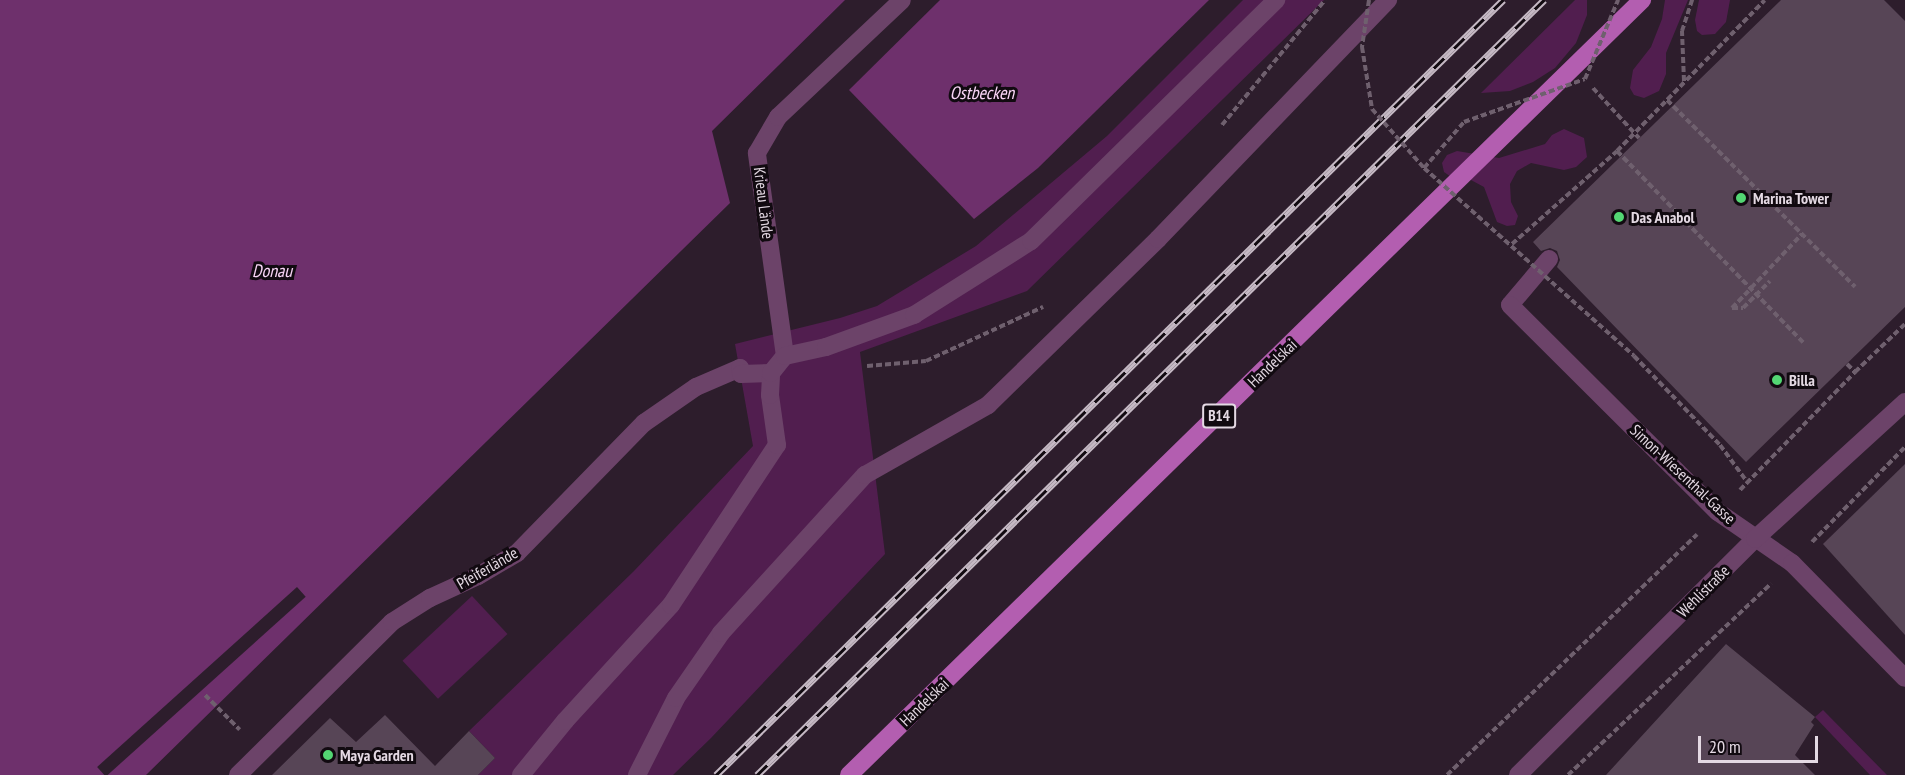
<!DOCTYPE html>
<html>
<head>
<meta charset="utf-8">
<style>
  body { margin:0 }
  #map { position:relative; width:1905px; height:775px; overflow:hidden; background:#2d1d2c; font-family:"PT Sans Narrow",sans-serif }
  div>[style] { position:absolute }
  .green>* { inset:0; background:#511e4f; transform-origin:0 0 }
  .water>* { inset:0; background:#6e306c }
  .pier>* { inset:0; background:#2d1d2c; transform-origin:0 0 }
  .building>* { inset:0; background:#574556 }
  .path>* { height:4px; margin-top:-2px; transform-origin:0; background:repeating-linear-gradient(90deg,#6f606e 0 6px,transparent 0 9px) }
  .minor>* { height:18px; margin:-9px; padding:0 9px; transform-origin:9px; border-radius:9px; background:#6c4369 }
  .major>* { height:18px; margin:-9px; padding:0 9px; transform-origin:9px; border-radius:9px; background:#b35eb0 }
  .rail>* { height:7px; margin-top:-3.5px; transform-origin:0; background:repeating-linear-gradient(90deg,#110a10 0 14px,#c5b9c4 0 28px); box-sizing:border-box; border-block:2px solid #c5b9c4 }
  .path-bridge>* { height:4px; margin-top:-2px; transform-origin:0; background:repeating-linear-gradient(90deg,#6f606e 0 6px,transparent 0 9px) }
  .dots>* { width:16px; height:16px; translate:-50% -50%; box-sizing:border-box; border:3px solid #110a10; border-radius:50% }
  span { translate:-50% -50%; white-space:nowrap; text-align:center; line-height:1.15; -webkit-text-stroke:6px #110a10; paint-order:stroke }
  .shield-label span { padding:2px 4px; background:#110a10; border:2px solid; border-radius:4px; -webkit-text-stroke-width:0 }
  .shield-label { font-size:15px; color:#e4d9e3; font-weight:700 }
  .poi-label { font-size:16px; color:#e4d9e3; font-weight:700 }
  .left { translate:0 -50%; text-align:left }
  .street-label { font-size:16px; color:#e4d9e3 }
  .water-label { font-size:18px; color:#f9d4f6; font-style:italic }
  .scale { position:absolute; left:1698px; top:736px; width:120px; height:27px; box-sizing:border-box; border:3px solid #e4d9e3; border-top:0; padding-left:8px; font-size:18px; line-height:21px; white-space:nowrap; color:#e4d9e3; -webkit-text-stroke:4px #110a10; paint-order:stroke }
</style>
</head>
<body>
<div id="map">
  <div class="green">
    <div style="clip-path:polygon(1243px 0,1324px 0,1027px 291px,860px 352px,885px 554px,711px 738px,673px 775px,478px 775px,495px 758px,469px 731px,634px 571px,753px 446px,735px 344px,840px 318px,877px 306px,976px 246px,1107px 136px)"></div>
    <div style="clip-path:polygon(1575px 0,1587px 0,1587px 15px,1576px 43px,1555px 68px,1533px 82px,1510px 91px,1481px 93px)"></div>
    <div style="clip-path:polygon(1665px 0,1688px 0,1666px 53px,1666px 74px,1659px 91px,1644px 98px,1634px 95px,1630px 88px,1633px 70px,1651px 47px,1662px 19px)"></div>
    <div style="clip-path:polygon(1699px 0,1730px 0,1726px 22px,1715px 34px,1702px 35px,1697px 31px,1695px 20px)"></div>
    <div style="clip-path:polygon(1564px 129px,1584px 138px,1587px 157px,1576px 167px,1564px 170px,1531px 163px,1517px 171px,1510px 184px,1511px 202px,1518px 216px,1515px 225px,1507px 226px,1497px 222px,1484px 187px,1471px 180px,1454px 179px,1444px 172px,1442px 163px,1447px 155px,1457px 151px,1499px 158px,1545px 144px,1552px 135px)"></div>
    <div style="left:472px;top:596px;width:52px;height:95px;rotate:47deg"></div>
    <div style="clip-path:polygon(1823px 710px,1887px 775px,1870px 775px,1815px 717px)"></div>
  </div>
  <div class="water">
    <div style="clip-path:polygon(0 0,845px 0,712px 131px,730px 203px,146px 775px,0 775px)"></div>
    <div style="clip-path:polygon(940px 0,1209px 0,1038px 168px,974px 219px,849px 90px)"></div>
  </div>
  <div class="pier">
    <div style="left:297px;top:587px;width:13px;height:269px;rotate:48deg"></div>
  </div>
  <div class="building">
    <div style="clip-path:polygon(1781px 0,1884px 0,1905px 21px,1905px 307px,1746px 462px,1557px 267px,1560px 260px,1557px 251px,1550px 248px,1541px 251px,1533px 242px)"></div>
    <div style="clip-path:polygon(1905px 464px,1905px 635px,1823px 544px)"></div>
    <div style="clip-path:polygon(1726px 644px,1815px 717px,1811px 722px,1814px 725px,1795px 755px,1815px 775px,1606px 775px)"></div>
    <div style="clip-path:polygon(385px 715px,435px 766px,469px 731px,495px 758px,478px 775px,272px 775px,330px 718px,356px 742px)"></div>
  </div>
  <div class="path">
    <div style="left:1684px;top:81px;width:50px;rotate:-92.3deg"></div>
    <div style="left:1682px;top:31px;width:33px;rotate:-72deg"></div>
    <div style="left:1593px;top:88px;width:68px;rotate:47.4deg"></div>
    <div style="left:1667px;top:100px;width:265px;rotate:44.8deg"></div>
    <div style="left:1222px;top:125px;width:162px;rotate:-50.5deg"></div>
    <div style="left:1617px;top:151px;width:267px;rotate:45.8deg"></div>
    <div style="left:1512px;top:244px;width:140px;rotate:-41.5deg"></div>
    <div style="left:1617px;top:151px;width:211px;rotate:-45.6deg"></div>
    <div style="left:1732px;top:308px;width:11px"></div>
    <div style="left:1743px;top:308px;width:38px;rotate:-45deg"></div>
    <div style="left:1732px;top:308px;width:28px;rotate:-46deg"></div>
    <div style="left:1634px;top:356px;width:124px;rotate:46deg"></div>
    <div style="left:1720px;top:445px;width:47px;rotate:53.6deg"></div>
    <div style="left:1847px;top:364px;width:11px;rotate:45deg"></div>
    <div style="left:867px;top:366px;width:59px;rotate:-4.8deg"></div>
    <div style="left:926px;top:361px;width:129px;rotate:-24.8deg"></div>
    <div style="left:1740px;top:490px;width:165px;rotate:-45.7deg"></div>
    <div style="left:1855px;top:372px;width:69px;rotate:-43.8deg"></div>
    <div style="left:1812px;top:542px;width:133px;rotate:-45.6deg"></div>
    <div style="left:205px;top:695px;width:49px;rotate:45deg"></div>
    <div style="left:1447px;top:775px;width:347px;rotate:-43.9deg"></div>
    <div style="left:1568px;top:775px;width:279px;rotate:-43.3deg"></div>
  </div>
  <div class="minor">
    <div style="left:1549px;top:259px;width:60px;rotate:130.3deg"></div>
    <div style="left:1510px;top:305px;width:293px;rotate:44.9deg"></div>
    <div style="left:1718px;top:512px;width:90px;rotate:34.6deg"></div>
    <div style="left:1792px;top:563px;width:161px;rotate:45.5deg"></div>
    <div style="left:785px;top:356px;width:205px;rotate:-97.9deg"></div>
    <div style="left:757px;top:153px;width:42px;rotate:-59.7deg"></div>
    <div style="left:778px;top:117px;width:170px;rotate:-43.3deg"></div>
    <div style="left:238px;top:775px;width:217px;rotate:-44.8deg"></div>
    <div style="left:392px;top:622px;width:45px;rotate:-32.3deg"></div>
    <div style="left:430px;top:598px;width:53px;rotate:-24.6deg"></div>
    <div style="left:478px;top:576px;width:45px;rotate:-30.5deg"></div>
    <div style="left:517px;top:553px;width:182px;rotate:-45.7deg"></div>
    <div style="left:644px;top:423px;width:63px;rotate:-34.7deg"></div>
    <div style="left:696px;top:387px;width:48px;rotate:-23.4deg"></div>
    <div style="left:740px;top:368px;width:6px;rotate:81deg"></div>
    <div style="left:741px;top:374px;width:30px;rotate:-2deg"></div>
    <div style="left:521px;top:775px;width:70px;rotate:-50.8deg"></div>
    <div style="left:565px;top:721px;width:157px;rotate:-47.6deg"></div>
    <div style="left:671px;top:605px;width:192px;rotate:-56.5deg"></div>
    <div style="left:777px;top:445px;width:50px;rotate:-98deg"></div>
    <div style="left:770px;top:395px;width:22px;rotate:-87deg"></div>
    <div style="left:771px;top:373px;width:22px;rotate:-51deg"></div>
    <div style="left:785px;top:356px;width:42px;rotate:-12.4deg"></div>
    <div style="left:826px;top:347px;width:94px;rotate:-20deg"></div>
    <div style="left:914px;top:315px;width:138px;rotate:-32.3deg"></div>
    <div style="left:1031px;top:241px;width:344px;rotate:-44.5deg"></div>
    <div style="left:637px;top:775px;width:86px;rotate:-63.1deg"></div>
    <div style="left:676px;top:698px;width:79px;rotate:-55.3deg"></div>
    <div style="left:721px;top:633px;width:214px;rotate:-47.7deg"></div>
    <div style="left:865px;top:475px;width:142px;rotate:-29.6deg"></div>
    <div style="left:988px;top:405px;width:238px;rotate:-44.3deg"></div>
    <div style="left:1158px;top:239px;width:332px;rotate:-46.1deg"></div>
    <div style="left:1518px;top:775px;width:334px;rotate:-44.9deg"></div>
    <div style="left:1755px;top:539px;width:203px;rotate:-42.4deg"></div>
  </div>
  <div class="major">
    <div style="left:849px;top:775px;width:1109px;rotate:-44.34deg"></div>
  </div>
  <div class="rail">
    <div style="left:716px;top:775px;width:1105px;rotate:-44.56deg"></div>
    <div style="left:757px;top:775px;width:1105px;rotate:-44.56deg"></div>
  </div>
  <div class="path-bridge">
    <div style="left:1369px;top:0;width:48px;rotate:98.5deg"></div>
    <div style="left:1362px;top:47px;width:63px;rotate:80.8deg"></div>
    <div style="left:1372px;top:109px;width:79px;rotate:48.6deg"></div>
    <div style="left:1424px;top:168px;width:282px;rotate:41.8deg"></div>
    <div style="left:1424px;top:168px;width:61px;rotate:-49deg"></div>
    <div style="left:1464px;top:122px;width:128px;rotate:-19.6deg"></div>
    <div style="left:1585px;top:79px;width:86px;rotate:-67.3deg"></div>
    <div style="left:1751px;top:288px;width:74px;rotate:-46.6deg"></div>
  </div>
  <div class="dots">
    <div style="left:1741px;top:198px;background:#53d673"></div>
    <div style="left:1619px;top:217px;background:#53d673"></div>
    <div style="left:1777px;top:380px;background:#53d673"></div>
    <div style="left:328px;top:755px;background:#53d673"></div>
  </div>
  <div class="shield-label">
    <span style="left:1219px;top:416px">B14</span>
  </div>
  <div class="poi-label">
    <span class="left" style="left:1753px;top:198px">Marina Tower</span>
    <span class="left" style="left:1631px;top:217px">Das Anabol</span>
    <span class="left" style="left:1789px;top:380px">Billa</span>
    <span class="left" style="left:340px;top:755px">Maya Garden</span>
  </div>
  <div class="street-label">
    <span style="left:764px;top:203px;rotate:83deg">Krieau Lände</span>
    <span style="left:1272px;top:363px;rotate:-44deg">Handelskai</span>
    <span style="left:1683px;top:474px;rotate:43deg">Simon-Wiesenthal-Gasse</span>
    <span style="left:487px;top:568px;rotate:-30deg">Pfeiferlände</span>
    <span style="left:1703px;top:591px;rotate:-45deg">Wehlistraße</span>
    <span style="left:924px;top:702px;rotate:-44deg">Handelskai</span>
  </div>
  <div class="water-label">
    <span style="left:982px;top:93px">Ostbecken</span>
    <span style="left:272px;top:271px">Donau</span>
  </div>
  <div class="scale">20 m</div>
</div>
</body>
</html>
